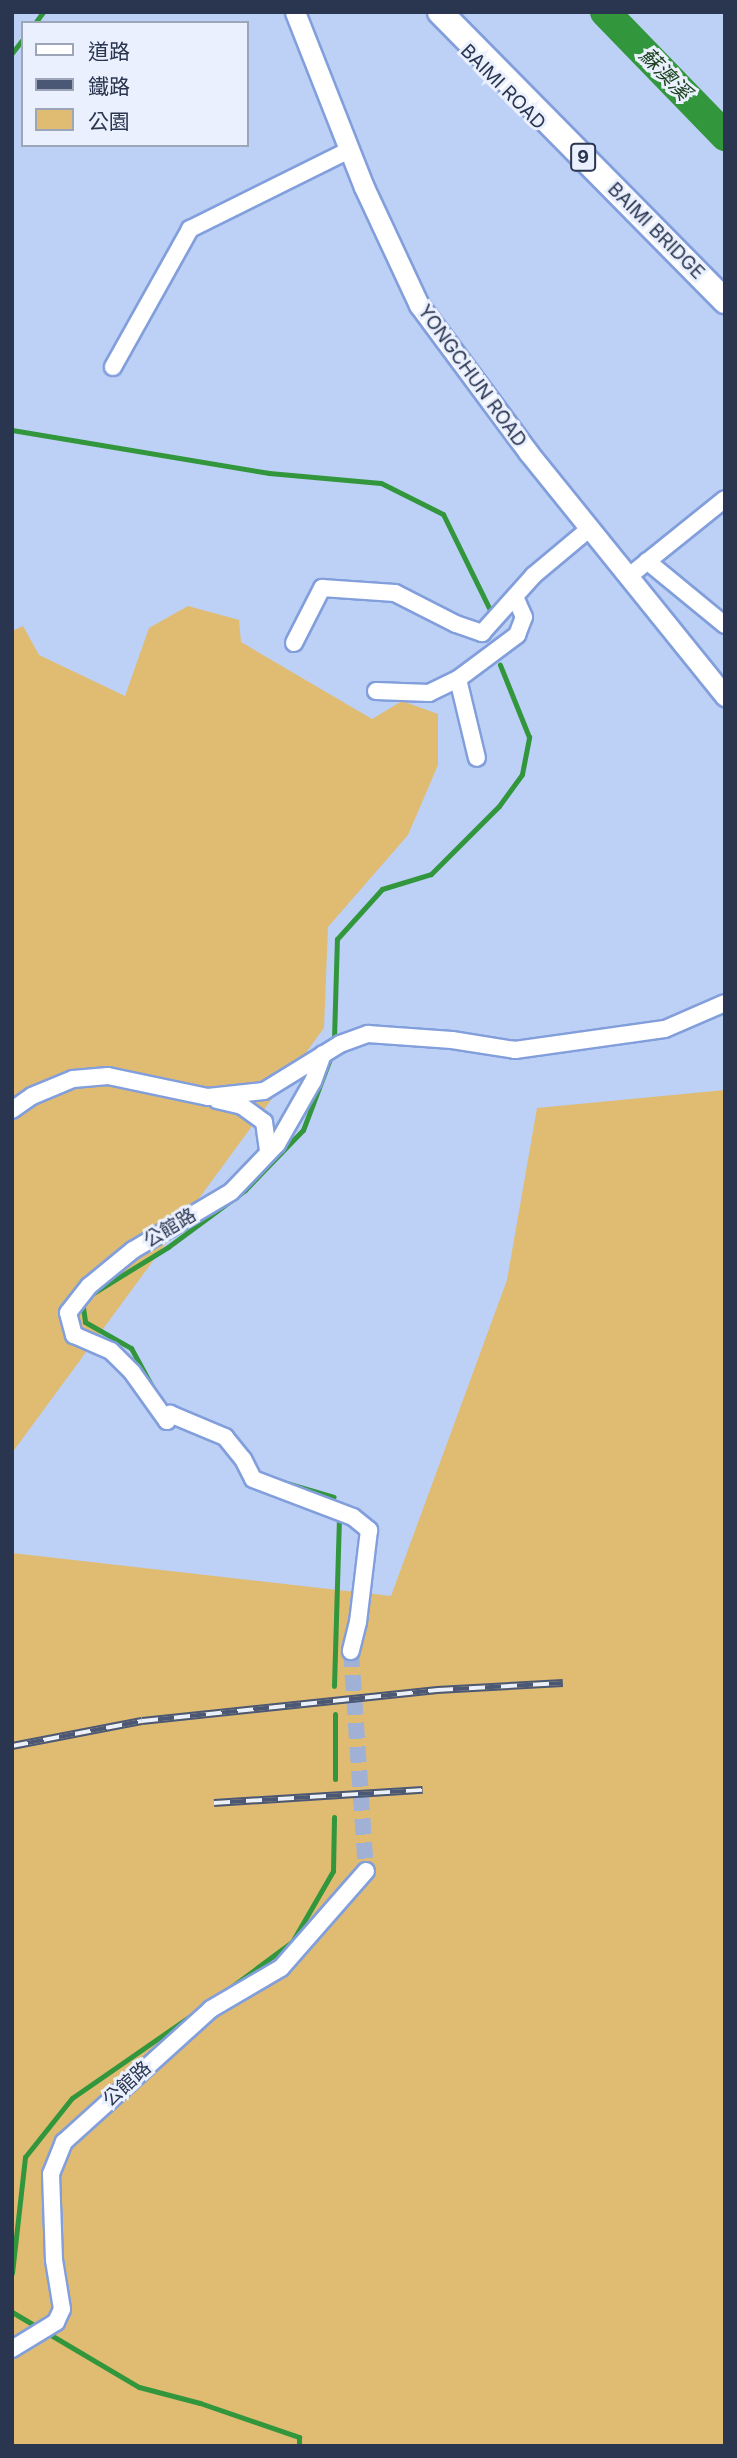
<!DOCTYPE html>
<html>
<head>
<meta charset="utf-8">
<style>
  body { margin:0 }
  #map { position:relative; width:737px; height:2458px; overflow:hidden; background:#bdd0f6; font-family:Inter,"Noto Sans TC",sans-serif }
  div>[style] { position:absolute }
  .green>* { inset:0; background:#e0bc72 }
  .stream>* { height:5px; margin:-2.5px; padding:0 2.5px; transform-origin:2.5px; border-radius:2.5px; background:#32963c }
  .river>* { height:30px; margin:-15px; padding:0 15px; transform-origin:15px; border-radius:15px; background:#32963c }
  .minor-tunnel>* { height:16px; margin-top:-8px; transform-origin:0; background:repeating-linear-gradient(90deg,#a0b1d5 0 16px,transparent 0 24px) }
  .roads { filter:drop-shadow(2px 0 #829fdc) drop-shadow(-2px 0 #829fdc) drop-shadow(0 2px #829fdc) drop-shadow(0 -2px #829fdc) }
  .minor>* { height:16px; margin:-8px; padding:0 8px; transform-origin:8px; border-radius:8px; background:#fff }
  .tertiary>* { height:19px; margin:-9.5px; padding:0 9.5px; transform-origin:9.5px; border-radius:9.5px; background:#fff }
  .primary>* { height:24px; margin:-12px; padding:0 12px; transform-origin:12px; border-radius:12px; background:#fff }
  .rail>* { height:8px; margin-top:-4px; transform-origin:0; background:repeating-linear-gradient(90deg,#eaf0fe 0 16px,#4b5875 0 32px); box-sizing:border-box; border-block:2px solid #4b5875 }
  span { translate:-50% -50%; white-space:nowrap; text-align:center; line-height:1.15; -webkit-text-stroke:6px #eaf0fe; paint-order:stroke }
  .shield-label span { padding:2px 5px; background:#eaf0fe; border:2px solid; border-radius:5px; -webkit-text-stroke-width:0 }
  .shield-label { font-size:18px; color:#2a354f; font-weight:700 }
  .street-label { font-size:19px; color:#2a354f }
  .water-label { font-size:21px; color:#1c421e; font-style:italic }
  .frame { position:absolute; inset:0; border:14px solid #2a354f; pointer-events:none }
  .legend { position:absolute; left:21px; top:21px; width:228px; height:126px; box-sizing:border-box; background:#eaf0fe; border:2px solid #9da5b8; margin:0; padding:9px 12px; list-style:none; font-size:21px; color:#2a354f }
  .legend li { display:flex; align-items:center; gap:14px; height:35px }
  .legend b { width:35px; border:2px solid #9da5b8 }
</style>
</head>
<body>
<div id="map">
  <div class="green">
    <div style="clip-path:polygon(188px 606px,239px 620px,241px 642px,372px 719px,402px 701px,438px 714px,438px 765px,408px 835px,328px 927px,324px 1028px,12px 1453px,12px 631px,23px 626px,39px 655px,125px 696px,149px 628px)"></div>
    <div style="clip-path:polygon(725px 1090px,725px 2446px,12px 2446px,12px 1553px,391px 1596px,507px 1280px,537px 1108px)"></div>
  </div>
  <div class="stream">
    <div style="left:35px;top:23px;width:14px;rotate:-54deg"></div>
    <div style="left:12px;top:53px;width:18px;rotate:-52deg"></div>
    <div style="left:12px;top:430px;width:261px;rotate:9.5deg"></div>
    <div style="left:269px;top:473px;width:112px;rotate:5.1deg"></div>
    <div style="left:381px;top:483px;width:69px;rotate:26.6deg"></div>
    <div style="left:443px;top:514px;width:111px;rotate:63.9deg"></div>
    <div style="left:334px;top:1038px;width:99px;rotate:-88.3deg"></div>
    <div style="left:337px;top:939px;width:67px;rotate:-48deg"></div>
    <div style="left:382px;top:889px;width:51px;rotate:-17deg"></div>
    <div style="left:431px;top:874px;width:96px;rotate:-45deg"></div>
    <div style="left:499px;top:806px;width:39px;rotate:-54deg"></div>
    <div style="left:522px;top:774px;width:38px;rotate:-79deg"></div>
    <div style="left:529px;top:737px;width:78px;rotate:-111.9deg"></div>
    <div style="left:90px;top:1295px;width:92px;rotate:-31.6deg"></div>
    <div style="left:168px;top:1247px;width:96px;rotate:-36.5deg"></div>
    <div style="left:245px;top:1190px;width:83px;rotate:-46deg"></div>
    <div style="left:303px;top:1130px;width:79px;rotate:-69.3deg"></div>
    <div style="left:82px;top:1300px;width:22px;rotate:82deg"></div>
    <div style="left:85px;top:1322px;width:53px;rotate:29.5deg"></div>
    <div style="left:131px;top:1348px;width:48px;rotate:61.3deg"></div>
    <div style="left:276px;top:1480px;width:60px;rotate:16.3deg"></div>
    <div style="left:334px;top:1686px;width:167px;rotate:-88.3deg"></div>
    <div style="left:335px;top:1714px;width:65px;rotate:90deg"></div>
    <div style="left:219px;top:1996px;width:91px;rotate:-36.5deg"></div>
    <div style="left:292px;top:1942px;width:82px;rotate:-60deg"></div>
    <div style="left:333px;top:1871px;width:54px;rotate:-88.9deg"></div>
    <div style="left:12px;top:2273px;width:117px;rotate:-83.6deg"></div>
    <div style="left:25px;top:2157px;width:75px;rotate:-51.5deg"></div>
    <div style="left:72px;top:2098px;width:158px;rotate:-34.7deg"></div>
    <div style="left:12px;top:2312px;width:147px;rotate:30.6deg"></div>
    <div style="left:139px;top:2387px;width:63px;rotate:14.7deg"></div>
    <div style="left:200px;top:2403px;width:105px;rotate:19deg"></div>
    <div style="left:299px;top:2437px;width:9px;rotate:90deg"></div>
  </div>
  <div class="river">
    <div style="left:605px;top:12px;width:173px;rotate:45.9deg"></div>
  </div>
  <div class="minor-tunnel">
    <div style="left:351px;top:1651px;width:221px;rotate:86.1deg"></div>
  </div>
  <div class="roads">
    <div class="minor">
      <div style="left:113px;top:367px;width:158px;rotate:-60.8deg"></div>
      <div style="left:190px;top:229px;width:178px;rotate:-26.4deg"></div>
      <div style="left:647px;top:561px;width:101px;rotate:39.4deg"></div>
      <div style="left:628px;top:577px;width:124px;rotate:-38.8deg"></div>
      <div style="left:294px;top:643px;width:62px;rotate:-63deg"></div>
      <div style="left:322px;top:588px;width:73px;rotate:3.9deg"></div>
      <div style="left:395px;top:593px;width:68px;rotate:26.9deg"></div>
      <div style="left:456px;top:624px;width:28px;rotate:19deg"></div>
      <div style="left:482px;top:633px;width:78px;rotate:-48.1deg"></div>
      <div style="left:534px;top:575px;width:72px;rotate:-39.9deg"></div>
      <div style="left:458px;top:679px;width:81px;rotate:76.5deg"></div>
      <div style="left:376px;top:691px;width:53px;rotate:2.2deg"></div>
      <div style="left:429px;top:693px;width:32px;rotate:-26deg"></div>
      <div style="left:458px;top:679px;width:74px;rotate:-36.7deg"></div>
      <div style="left:517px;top:635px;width:19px;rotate:-69deg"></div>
      <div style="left:524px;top:617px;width:22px;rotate:-114deg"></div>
      <div style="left:323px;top:1054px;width:29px;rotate:110deg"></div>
      <div style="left:313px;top:1081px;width:73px;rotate:119.7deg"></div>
      <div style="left:277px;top:1144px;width:66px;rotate:133.8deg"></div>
      <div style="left:231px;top:1192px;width:114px;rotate:149.4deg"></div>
      <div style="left:133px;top:1250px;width:57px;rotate:140.7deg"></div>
      <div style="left:89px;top:1286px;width:34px;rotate:128deg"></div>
      <div style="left:68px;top:1313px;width:23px;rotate:75deg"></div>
      <div style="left:74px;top:1335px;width:40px;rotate:23.4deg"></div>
      <div style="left:111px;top:1351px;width:30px;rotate:45deg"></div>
      <div style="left:132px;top:1372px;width:60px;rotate:54.5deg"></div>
      <div style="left:167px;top:1421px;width:8px;rotate:-67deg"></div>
      <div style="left:170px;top:1414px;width:60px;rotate:22.7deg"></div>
      <div style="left:225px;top:1437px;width:28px;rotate:51deg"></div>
      <div style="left:243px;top:1459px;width:22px;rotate:63deg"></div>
      <div style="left:253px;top:1479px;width:107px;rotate:20.8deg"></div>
      <div style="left:353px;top:1517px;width:21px;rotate:39deg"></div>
      <div style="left:369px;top:1530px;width:93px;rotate:96.8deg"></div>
      <div style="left:358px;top:1622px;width:30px;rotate:104deg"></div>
      <div style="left:217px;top:1100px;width:26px;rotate:13deg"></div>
      <div style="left:242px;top:1106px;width:27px;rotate:36deg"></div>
      <div style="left:264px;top:1122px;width:28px;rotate:82deg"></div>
      <div style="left:12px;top:1110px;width:24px;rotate:-35deg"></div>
      <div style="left:32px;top:1096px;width:44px;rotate:-22.5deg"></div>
      <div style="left:73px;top:1079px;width:35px;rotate:-5deg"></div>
      <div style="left:108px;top:1076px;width:102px;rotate:11.9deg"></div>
      <div style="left:208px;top:1097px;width:56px;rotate:-6.1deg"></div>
      <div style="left:264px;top:1091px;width:89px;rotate:-31.7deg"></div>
      <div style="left:340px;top:1044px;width:30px;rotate:-20deg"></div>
      <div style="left:368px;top:1034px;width:84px;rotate:4.1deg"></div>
      <div style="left:452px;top:1040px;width:64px;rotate:9deg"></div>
      <div style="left:515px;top:1050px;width:151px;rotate:-8deg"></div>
      <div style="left:665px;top:1029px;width:65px;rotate:-23.4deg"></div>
      <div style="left:12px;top:2349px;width:52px;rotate:-31.5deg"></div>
      <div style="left:56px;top:2322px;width:14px;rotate:-65deg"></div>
      <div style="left:62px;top:2309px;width:50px;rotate:-99.3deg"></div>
      <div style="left:54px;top:2260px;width:86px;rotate:-92deg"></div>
      <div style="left:51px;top:2174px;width:35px;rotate:-68deg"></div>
      <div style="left:64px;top:2142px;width:198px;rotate:-42.1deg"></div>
      <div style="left:211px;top:2009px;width:81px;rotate:-30.4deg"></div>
      <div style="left:281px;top:1968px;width:129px;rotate:-48.8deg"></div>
    </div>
    <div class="tertiary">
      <div style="left:295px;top:12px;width:188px;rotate:68.5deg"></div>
      <div style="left:364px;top:187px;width:130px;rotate:65deg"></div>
      <div style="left:419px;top:305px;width:183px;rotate:53.4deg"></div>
      <div style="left:528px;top:452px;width:314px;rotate:51.1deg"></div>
    </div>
    <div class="primary">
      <div style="left:440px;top:12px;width:406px;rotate:45.4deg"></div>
    </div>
  </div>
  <div class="rail">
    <div style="left:12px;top:1746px;width:132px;rotate:-10.9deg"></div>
    <div style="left:142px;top:1721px;width:297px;rotate:-6deg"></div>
    <div style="left:437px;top:1690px;width:126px;rotate:-3.2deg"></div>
    <div style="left:214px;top:1803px;width:209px;rotate:-3.6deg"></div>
  </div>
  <div class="shield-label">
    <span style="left:583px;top:157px">9</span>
  </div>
  <div class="street-label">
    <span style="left:503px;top:87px;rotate:45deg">BAIMI ROAD</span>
    <span style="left:656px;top:231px;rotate:45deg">BAIMI BRIDGE</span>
    <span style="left:472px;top:376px;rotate:54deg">YONGCHUN ROAD</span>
    <span style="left:170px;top:1228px;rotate:-31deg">公館路</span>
    <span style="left:127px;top:2084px;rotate:-42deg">公館路</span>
  </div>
  <div class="water-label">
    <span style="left:665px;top:74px;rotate:46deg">蘇澳溪</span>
  </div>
  <div class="frame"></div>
  <ul class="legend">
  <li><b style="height:9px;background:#fff"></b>道路</li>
  <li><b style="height:9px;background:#4b5875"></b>鐵路</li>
  <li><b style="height:19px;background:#e0bc72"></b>公園</li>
  </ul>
</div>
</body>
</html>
